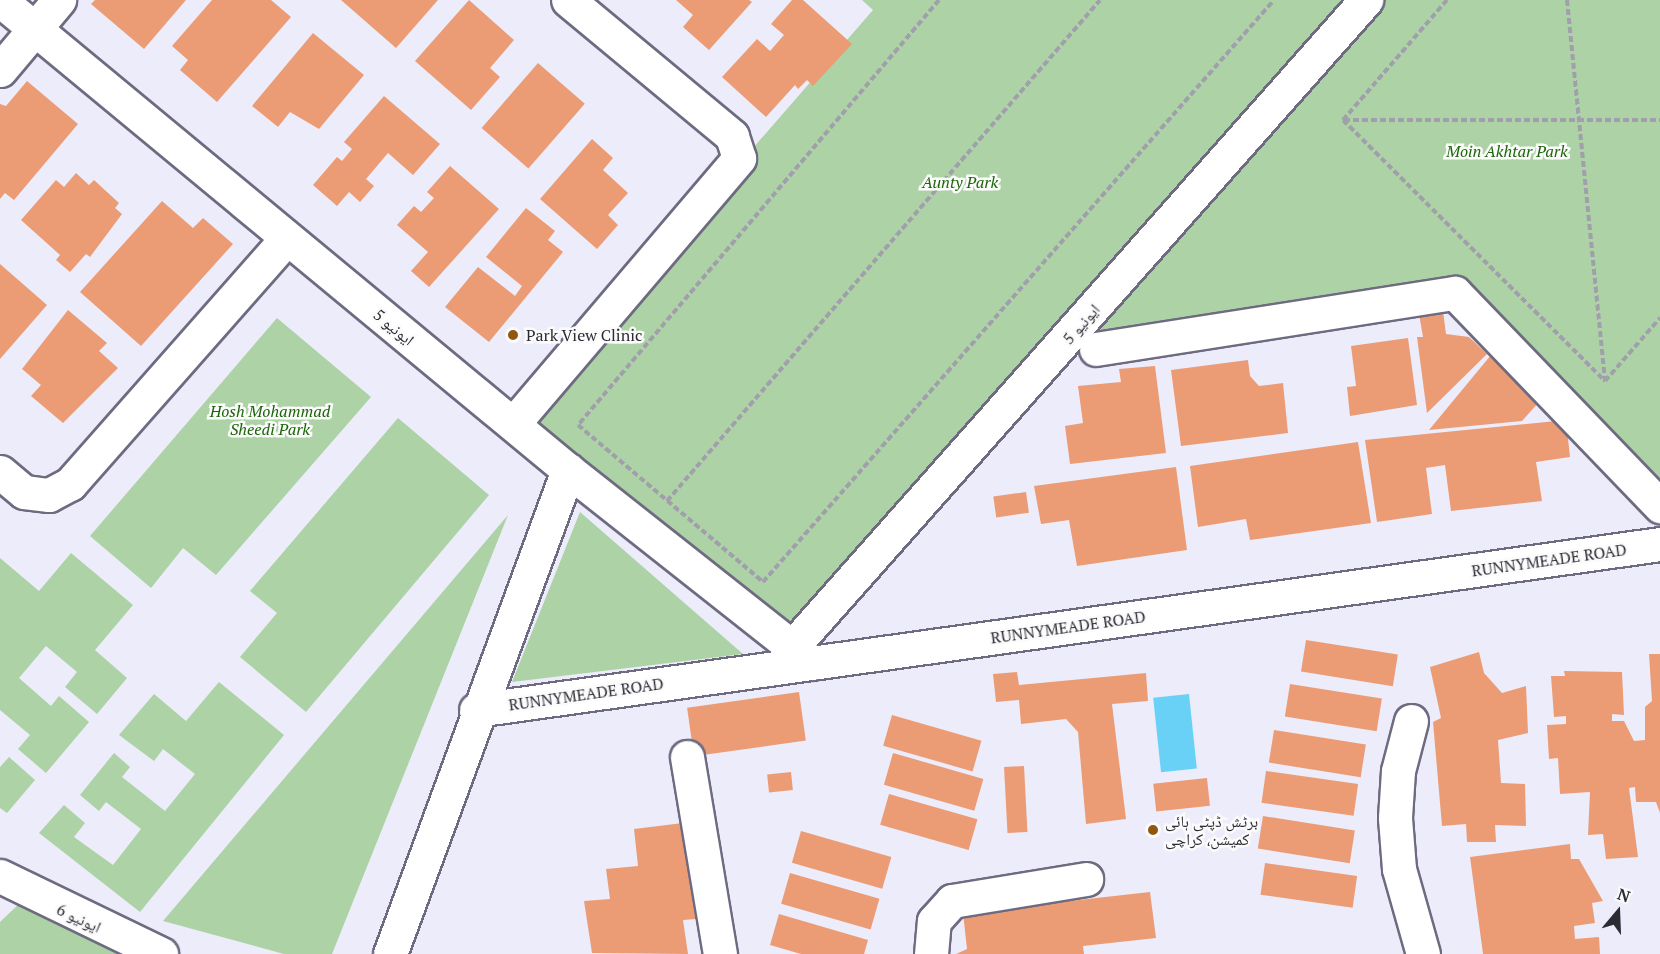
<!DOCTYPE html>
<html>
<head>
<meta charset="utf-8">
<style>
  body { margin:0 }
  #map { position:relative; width:1660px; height:954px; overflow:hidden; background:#edecfb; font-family:"PT Serif","Noto Naskh Arabic",serif }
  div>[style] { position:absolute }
  .green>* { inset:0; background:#acd2a5 }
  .water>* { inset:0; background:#6ad1f6; transform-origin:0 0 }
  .building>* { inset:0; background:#eb9c75; transform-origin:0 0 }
  .path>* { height:4px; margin-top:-2px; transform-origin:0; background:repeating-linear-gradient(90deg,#a09fab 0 6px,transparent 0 9px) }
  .roads { filter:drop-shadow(2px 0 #6e6b81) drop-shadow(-2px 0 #6e6b81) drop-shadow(0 2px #6e6b81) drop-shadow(0 -2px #6e6b81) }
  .minor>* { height:33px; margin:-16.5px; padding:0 16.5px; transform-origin:16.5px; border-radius:16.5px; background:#fff }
  .dots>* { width:16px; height:16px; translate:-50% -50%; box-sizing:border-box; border:3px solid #fbfbfb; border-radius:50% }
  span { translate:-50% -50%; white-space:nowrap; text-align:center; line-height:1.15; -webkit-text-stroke:5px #fbfbfb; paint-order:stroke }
  .park-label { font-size:16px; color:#1d6509; font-style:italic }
  .street-label { font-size:16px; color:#2c2b34 }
  .poi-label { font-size:16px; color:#2c2b34 }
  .left { translate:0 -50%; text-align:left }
  .north { position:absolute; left:1588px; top:882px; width:60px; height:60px; -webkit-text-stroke:4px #fbfbfb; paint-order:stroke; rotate:19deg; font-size:16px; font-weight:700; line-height:24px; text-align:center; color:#2c2b34 }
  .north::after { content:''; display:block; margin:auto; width:21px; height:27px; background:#2c2b34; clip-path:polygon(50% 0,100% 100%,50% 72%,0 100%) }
</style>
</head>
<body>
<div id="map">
  <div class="green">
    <div style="clip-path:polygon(862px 0,1356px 0,793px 646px,513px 424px,873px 10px)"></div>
    <div style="clip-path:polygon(1366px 0,1660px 0,1660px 506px,1455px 293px,1055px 353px)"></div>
    <div style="clip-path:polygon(277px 318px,371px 397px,216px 575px,183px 548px,151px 588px,90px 536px)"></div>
    <div style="clip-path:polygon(398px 418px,489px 495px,306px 712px,240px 657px,277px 613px,250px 591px)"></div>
    <div style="clip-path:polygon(580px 512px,743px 654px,512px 682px)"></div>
    <div style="clip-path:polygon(508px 515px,332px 954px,284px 954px,163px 921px)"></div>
    <div style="clip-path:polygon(71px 553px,133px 605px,95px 650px,127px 678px,97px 714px,65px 687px,77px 672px,46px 646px,19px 678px,51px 706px,59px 696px,89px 722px,46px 773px,18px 749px,30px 735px,0 710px,0 558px,39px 591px)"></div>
    <div style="clip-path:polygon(219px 682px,284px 735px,140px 912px,39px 833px,64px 805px,85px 823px,74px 837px,113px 865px,141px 829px,106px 802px,99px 811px,80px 795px,114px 753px,130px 767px,122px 777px,165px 811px,195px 774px,163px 749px,154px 761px,119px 735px,154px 694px,186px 721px)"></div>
    <div style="clip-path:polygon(9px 757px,35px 780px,7px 813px,0 808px,0 767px)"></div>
    <div style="clip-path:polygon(21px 902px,122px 954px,0 954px,0 922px)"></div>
  </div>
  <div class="water">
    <div style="left:1189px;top:694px;width:75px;height:36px;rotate:84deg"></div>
  </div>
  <div class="building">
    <div style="clip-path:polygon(95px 0,186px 0,144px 49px,91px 4px)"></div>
    <div style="clip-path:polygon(212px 0,271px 0,291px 17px,217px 102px,180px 70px,188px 60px,172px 46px)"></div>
    <div style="clip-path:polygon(341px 0,438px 0,396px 48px)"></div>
    <div style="clip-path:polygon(469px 0,514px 40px,490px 68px,500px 77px,471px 110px,415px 61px)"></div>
    <div style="clip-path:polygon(676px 0,749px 0,752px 2px,709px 50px,683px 27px,693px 15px)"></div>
    <div style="clip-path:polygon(792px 0,803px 0,852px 44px,813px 86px,807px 80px,798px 89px,795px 85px,766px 117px,722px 77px,757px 39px,770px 51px,784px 35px,771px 24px)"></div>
    <div style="clip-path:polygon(313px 33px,364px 75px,319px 129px,290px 112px,278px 127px,252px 106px)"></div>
    <div style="left:538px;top:63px;width:62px;height:86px;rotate:41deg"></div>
    <div style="clip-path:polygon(27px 81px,78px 124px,14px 200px,5px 193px,0 199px,0 104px,6px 106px)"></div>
    <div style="clip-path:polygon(384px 96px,440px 144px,413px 175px,388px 153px,366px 179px,374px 186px,360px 202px,349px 192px,337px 206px,313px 185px,337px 157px,342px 161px,352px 149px,344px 142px)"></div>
    <div style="clip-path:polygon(592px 139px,613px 158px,603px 170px,628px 193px,608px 215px,618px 225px,597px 249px,540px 199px)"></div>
    <div style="clip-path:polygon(450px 166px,499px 209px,429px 287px,411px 271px,428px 252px,397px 225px,414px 206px,421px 212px,434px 198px,427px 192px)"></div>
    <div style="clip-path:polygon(76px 173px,89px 185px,94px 180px,119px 203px,115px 208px,122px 214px,90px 257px,86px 254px,70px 272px,56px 260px,60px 255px,21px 220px,56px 180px,64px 187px)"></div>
    <div style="clip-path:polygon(162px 201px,193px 228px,203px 218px,233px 244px,141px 346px,80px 292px)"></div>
    <div style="clip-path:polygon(526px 208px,555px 231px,548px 240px,563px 252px,489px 342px,445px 307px,478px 267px,515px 296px,522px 286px,486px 257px)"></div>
    <div style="clip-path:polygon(0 264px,47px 305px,0 359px)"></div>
    <div style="clip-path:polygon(68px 310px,107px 343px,99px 351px,118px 368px,63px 423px,31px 396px,41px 385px,22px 369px)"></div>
    <div style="clip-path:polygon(1443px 311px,1446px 334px,1469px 337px,1487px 354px,1427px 413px,1417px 337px,1423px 337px,1419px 314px)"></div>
    <div style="clip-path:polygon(1408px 338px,1417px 405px,1350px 416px,1347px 387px,1356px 386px,1351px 346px)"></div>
    <div style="clip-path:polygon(1491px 355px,1539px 402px,1522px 421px,1429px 430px)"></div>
    <div style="clip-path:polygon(1248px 360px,1250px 376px,1259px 386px,1283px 383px,1288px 433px,1181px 446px,1171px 370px)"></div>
    <div style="clip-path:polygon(1155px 366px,1166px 453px,1070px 464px,1065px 426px,1083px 423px,1078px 386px,1121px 382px,1119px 369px)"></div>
    <div style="clip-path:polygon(1566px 420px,1570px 457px,1536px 462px,1542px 501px,1451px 511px,1445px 465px,1426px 468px,1432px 514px,1377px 522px,1365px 440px)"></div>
    <div style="clip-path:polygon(1358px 442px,1371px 523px,1250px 540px,1246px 519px,1198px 527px,1190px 466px)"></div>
    <div style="clip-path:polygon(1176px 467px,1187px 550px,1077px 566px,1069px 520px,1041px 524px,1034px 486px)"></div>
    <div style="left:1026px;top:492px;width:21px;height:33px;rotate:82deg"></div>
    <div style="left:1306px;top:640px;width:93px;height:32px;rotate:9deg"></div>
    <div style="clip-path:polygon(1479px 652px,1484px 673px,1502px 693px,1526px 686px,1528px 733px,1498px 740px,1501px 783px,1525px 784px,1526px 826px,1495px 825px,1496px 842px,1467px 842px,1466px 824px,1442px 826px,1433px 722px,1441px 718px,1430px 667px)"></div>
    <div style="clip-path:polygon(1649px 654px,1660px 654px,1660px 813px,1656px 802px,1636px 802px,1635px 787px,1629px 788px,1638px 857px,1606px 859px,1603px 834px,1588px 835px,1590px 792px,1560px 794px,1558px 758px,1549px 759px,1547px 725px,1566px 724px,1566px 716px,1554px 717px,1551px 676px,1565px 676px,1564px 671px,1622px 672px,1624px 715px,1612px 714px,1612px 721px,1624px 721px,1634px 741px,1645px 740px,1645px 707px,1652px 701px)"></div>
    <div style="clip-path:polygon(1017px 672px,1019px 685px,1146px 673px,1148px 701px,1112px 704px,1126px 819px,1086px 824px,1078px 732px,1066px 719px,1021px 724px,1019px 700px,996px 702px,993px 674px)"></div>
    <div style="left:1290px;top:684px;width:93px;height:33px;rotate:9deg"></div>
    <div style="left:799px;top:692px;width:49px;height:113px;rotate:82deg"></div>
    <div style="left:892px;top:715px;width:93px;height:32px;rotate:16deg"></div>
    <div style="left:1274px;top:730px;width:93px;height:33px;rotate:9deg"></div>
    <div style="left:893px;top:753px;width:94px;height:33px;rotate:16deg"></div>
    <div style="left:1024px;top:766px;width:66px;height:20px;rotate:87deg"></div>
    <div style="left:1266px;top:771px;width:93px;height:32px;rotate:8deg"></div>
    <div style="left:791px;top:772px;width:18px;height:24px;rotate:84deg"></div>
    <div style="left:1207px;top:778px;width:28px;height:54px;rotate:84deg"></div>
    <div style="left:889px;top:794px;width:92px;height:32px;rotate:16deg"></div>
    <div style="left:1263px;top:816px;width:93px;height:33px;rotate:9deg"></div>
    <div style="clip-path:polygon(683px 823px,696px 919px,683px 920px,688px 954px,592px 953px,584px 901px,610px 899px,606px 869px,638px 866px,634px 829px)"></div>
    <div style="left:801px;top:831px;width:94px;height:33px;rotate:16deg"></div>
    <div style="clip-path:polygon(1570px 844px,1571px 859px,1579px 859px,1603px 901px,1592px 903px,1595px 923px,1574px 926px,1575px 939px,1599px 937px,1600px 954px,1483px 954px,1470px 857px)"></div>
    <div style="left:1265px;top:863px;width:93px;height:32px;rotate:8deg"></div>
    <div style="left:790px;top:873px;width:93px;height:32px;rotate:16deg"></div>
    <div style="clip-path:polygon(1150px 892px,1156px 938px,1083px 946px,1084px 954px,956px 954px,967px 949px,963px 913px)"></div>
    <div style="clip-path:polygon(779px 914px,868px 940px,864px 954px,801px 954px,770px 945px)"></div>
  </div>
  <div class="path">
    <div style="left:939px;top:0;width:558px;rotate:130.34deg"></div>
    <div style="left:578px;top:425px;width:243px;rotate:40.3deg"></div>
    <div style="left:763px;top:582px;width:774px;rotate:-48.72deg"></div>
    <div style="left:1447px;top:0;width:159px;rotate:130.9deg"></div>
    <div style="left:1343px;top:120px;width:370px;rotate:44.9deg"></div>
    <div style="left:1567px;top:0;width:383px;rotate:84.3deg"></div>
    <div style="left:1605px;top:381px;width:84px;rotate:-48.9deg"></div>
    <div style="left:1344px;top:120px;width:316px"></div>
    <div style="left:667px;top:501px;width:662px;rotate:-49.16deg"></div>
  </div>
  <div class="roads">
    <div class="minor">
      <div style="left:0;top:0;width:737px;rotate:39.61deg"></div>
      <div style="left:568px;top:470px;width:311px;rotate:38.3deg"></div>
      <div style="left:0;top:70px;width:92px;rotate:-49.9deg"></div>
      <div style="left:1096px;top:349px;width:363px;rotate:-8.9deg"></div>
      <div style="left:1455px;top:293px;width:296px;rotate:46.1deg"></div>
      <div style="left:513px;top:424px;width:349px;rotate:-49.6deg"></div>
      <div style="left:739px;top:158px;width:23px;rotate:-108deg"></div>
      <div style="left:732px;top:136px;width:213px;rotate:-140.3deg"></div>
      <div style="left:0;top:472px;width:31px;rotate:40deg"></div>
      <div style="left:24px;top:492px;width:25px;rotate:7deg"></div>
      <div style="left:49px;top:495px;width:24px;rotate:-28deg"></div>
      <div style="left:70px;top:484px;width:327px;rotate:-48.6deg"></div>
      <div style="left:793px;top:646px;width:864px;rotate:-48.43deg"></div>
      <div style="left:476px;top:710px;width:1196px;rotate:-7.98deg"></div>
      <div style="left:1411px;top:721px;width:52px;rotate:104.6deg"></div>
      <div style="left:1398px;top:771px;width:47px;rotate:93.7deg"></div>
      <div style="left:1395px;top:818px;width:51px;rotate:85.5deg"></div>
      <div style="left:1399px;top:869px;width:88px;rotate:74.2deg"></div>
      <div style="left:687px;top:757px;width:200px;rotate:80.5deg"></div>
      <div style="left:0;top:876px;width:179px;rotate:25.8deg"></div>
      <div style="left:390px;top:954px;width:516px;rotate:-69.81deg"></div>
      <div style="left:931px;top:954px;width:33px;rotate:-85deg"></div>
      <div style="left:934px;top:921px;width:27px;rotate:-48deg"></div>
      <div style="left:952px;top:901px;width:136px;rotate:-9.3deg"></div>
    </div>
  </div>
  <div class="dots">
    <div style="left:513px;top:335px;background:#905711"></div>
    <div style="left:1153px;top:830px;background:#905711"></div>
  </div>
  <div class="park-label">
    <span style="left:1507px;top:151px">Moin Akhtar Park</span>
    <span style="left:960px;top:182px">Aunty Park</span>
    <span style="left:270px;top:420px">Hosh Mohammad<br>Sheedi Park</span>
  </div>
  <div class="street-label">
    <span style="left:1081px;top:324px;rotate:-49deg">ایونیو 5</span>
    <span style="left:394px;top:327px;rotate:39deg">ایونیو 5</span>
    <span style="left:1549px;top:560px;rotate:-8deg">RUNNYMEADE ROAD</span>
    <span style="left:1068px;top:627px;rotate:-8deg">RUNNYMEADE ROAD</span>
    <span style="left:586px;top:694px;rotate:-8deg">RUNNYMEADE ROAD</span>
    <span style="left:79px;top:918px;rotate:25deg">ایونیو 6</span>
  </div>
  <div class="poi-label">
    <span class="left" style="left:526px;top:335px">Park View Clinic</span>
    <span class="left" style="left:1165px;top:830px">برٹش ڈپٹی ہائی<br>کمیشن، کراچی</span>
  </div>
  <div class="north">N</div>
</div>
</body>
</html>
